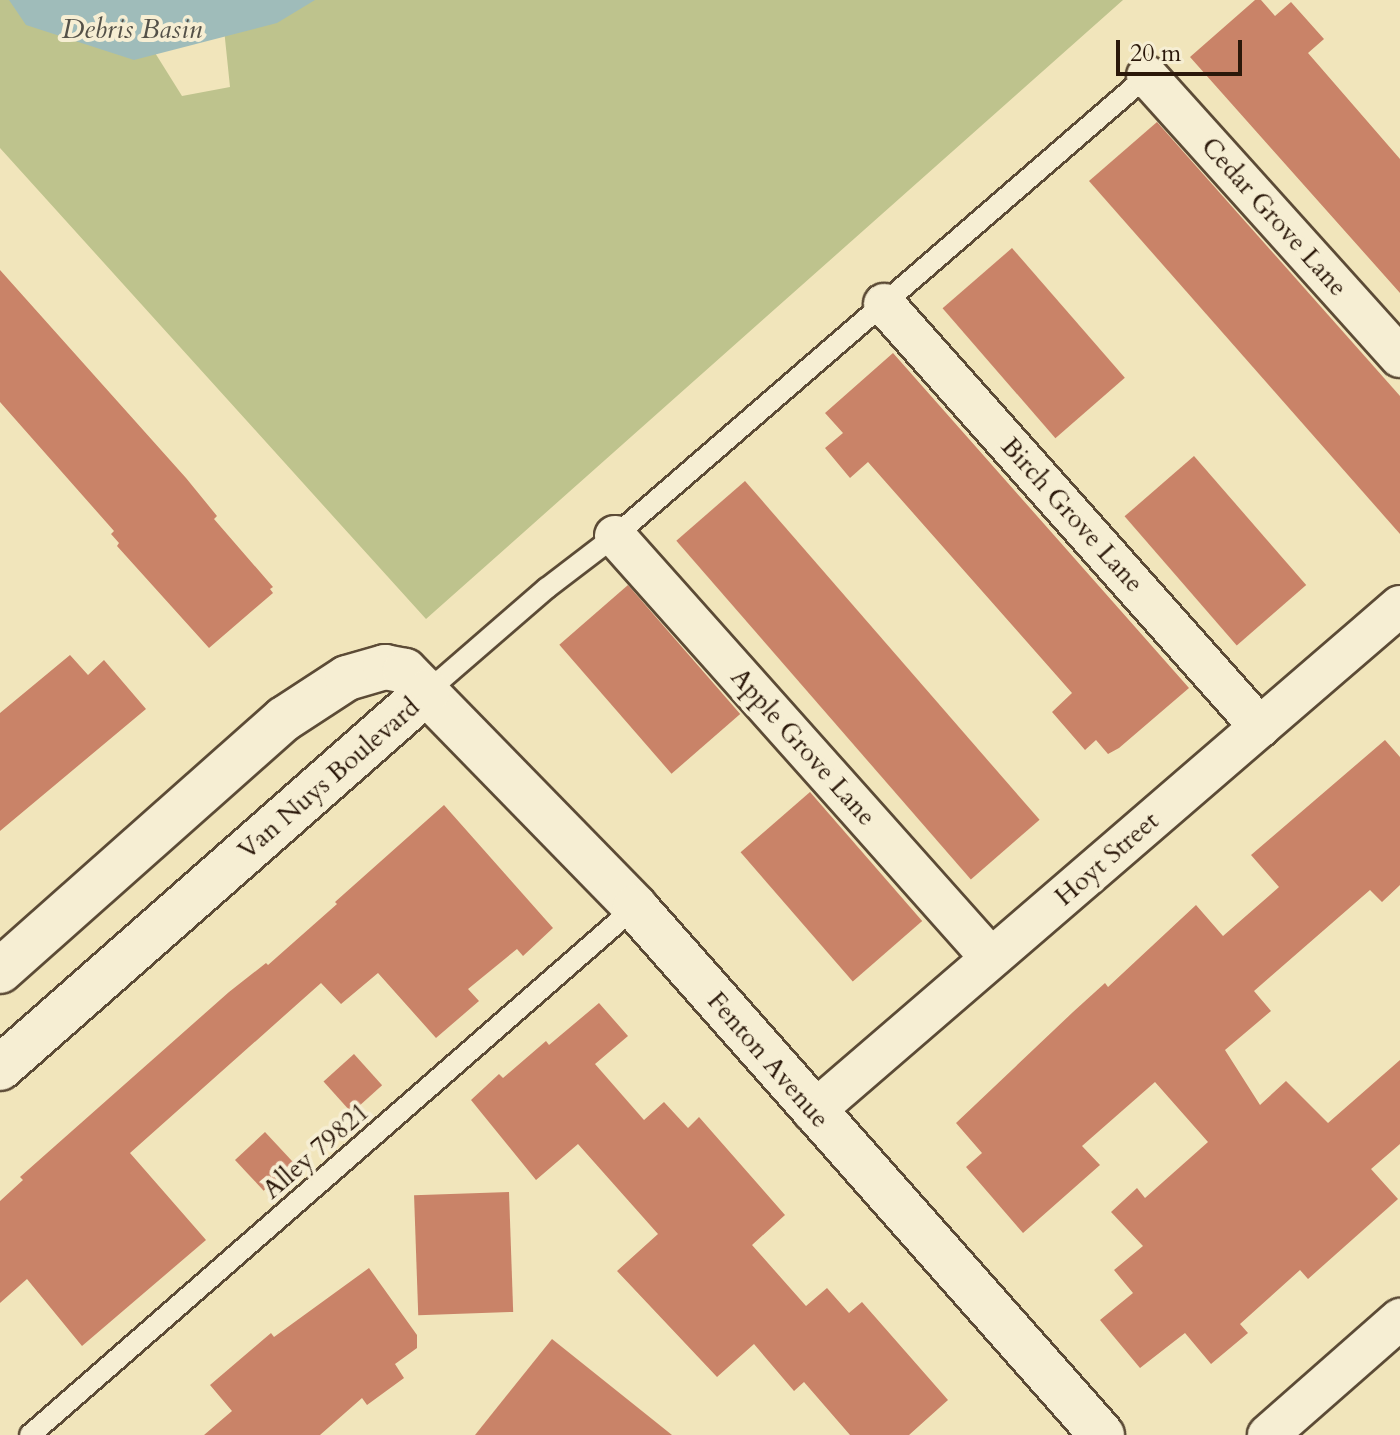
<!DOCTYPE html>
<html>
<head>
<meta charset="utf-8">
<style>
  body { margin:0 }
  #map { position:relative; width:1400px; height:1435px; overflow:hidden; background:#f1e5bb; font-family:Cardo,serif }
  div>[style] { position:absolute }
  .green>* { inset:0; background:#bec38d }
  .water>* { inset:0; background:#9fbcba }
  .building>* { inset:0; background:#c98368; transform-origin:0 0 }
  .roads { filter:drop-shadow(2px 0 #5c4b36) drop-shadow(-2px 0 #5c4b36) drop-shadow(0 2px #5c4b36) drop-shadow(0 -2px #5c4b36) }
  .lane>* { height:20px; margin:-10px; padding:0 10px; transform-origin:10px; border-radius:10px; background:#f6eed3 }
  .street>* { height:40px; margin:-20px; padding:0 20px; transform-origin:20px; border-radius:20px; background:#f6eed3 }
  .secondary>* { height:44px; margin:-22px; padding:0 22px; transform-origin:22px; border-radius:22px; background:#f6eed3 }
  span { translate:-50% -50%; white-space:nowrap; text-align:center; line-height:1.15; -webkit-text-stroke:8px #f6eed3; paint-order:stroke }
  .street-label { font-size:26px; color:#2b180a }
  .water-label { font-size:28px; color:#545148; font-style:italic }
  .scale { position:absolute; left:1116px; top:40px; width:126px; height:36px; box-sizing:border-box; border:4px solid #2b180a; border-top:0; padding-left:10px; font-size:24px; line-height:28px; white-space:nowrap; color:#2b180a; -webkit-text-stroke:6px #f6eed3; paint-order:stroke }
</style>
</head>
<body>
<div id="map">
  <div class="green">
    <div style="clip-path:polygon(0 0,81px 0,132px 16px,182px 96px,230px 87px,221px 0,1123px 0,426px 619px,0 148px)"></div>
  </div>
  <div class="water">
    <div style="clip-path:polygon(9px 0,315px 0,277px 23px,134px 60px,26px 25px)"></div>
  </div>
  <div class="building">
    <div style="clip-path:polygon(1255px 0,1261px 0,1275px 16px,1291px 2px,1324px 39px,1308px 53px,1400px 159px,1400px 293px,1190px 57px)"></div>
    <div style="clip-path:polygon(1157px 122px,1400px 396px,1400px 534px,1089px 181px)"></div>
    <div style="left:1012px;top:248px;width:172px;height:92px;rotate:49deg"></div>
    <div style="clip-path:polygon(0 270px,186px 478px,217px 516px,214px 519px,273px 587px,270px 589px,273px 593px,209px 648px,117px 546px,119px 543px,111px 534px,114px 531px,0 402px)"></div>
    <div style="clip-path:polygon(893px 353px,1189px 688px,1119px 748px,1108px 754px,1096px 740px,1085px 750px,1052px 712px,1072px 693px,868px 462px,850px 478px,825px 448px,843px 433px,825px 413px)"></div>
    <div style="left:1194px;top:456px;width:171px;height:92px;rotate:49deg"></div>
    <div style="left:745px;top:481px;width:449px;height:91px;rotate:49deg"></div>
    <div style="left:628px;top:585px;width:171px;height:91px;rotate:49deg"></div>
    <div style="clip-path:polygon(70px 655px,88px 675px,104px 660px,146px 709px,0 831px,0 713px)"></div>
    <div style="clip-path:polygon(1385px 740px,1400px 757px,1400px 885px,1382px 902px,1370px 890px,1254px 991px,1271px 1011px,1225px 1050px,1260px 1105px,1286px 1081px,1328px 1123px,1400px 1060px,1400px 1144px,1371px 1169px,1398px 1199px,1308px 1279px,1300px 1270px,1240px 1324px,1248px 1333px,1211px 1364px,1185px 1333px,1140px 1368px,1100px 1320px,1133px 1293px,1114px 1270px,1143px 1246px,1111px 1212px,1137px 1188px,1145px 1198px,1208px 1142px,1155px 1082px,1082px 1146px,1100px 1165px,1023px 1233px,966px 1167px,982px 1153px,956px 1123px,1073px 1012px,1105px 983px,1108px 987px,1196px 905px,1223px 936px,1279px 887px,1251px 855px)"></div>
    <div style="left:810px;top:792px;width:171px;height:92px;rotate:49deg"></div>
    <div style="clip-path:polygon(444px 805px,553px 928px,523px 956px,517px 949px,468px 989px,479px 1001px,436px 1038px,378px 973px,341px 1004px,321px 983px,130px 1153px,206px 1240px,82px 1346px,27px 1279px,0 1303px,0 1201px,23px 1180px,20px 1177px,229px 992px,266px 963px,268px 965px,337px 904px,335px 902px)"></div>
    <div style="clip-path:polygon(599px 1003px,628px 1036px,595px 1064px,644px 1120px,664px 1102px,688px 1128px,699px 1117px,785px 1215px,752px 1245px,806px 1306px,827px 1288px,849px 1313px,862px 1302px,948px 1400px,909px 1435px,850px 1435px,804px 1382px,794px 1391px,754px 1344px,717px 1377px,617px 1271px,658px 1234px,578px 1144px,536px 1180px,471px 1100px,499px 1074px,503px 1078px,546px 1041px,549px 1045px)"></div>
    <div style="left:354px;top:1054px;width:42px;height:41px;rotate:48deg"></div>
    <div style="left:265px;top:1132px;width:42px;height:41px;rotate:47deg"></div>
    <div style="left:509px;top:1192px;width:120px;height:95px;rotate:88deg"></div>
    <div style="clip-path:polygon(369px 1268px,417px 1335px,417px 1348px,395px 1364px,404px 1378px,367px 1405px,362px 1398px,320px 1435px,204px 1435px,232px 1411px,210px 1385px,271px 1333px,274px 1337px)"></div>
    <div style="clip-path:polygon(552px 1339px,672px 1435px,475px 1435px)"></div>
  </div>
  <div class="roads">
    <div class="lane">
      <div style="left:428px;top:691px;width:157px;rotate:-40.9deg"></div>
      <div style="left:547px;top:588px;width:86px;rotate:-37.4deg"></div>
      <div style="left:615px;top:536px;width:703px;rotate:-40.85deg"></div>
      <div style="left:30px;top:1435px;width:803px;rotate:-41.11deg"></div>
    </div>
    <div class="street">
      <div style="left:1147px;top:76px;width:378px;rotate:48deg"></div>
      <div style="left:884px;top:304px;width:566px;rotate:48.37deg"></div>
      <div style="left:615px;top:536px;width:565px;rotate:48.3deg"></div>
      <div style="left:813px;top:1112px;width:775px;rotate:-40.76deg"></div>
      <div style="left:1268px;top:1435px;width:176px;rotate:-41.3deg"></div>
    </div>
    <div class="secondary">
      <div style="left:0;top:971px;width:380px;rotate:-41.6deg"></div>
      <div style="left:284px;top:719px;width:75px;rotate:-33.1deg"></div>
      <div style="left:347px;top:678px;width:40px;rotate:-16deg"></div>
      <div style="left:385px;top:667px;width:20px;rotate:11deg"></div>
      <div style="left:405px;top:671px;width:330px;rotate:45.7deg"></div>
      <div style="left:635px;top:907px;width:705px;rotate:48.51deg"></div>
      <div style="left:0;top:1068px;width:570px;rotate:-41.37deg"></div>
    </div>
  </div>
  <div class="street-label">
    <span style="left:1274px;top:217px;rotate:48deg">Cedar Grove Lane</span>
    <span style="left:1072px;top:515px;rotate:48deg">Birch Grove Lane</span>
    <span style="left:803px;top:747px;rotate:48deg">Apple Grove Lane</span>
    <span style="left:329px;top:779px;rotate:-41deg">Van Nuys Boulevard</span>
    <span style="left:1107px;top:859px;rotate:-41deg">Hoyt Street</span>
    <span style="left:768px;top:1060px;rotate:49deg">Fenton Avenue</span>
    <span style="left:316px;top:1151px;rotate:-41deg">Alley 79821</span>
  </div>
  <div class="water-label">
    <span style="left:132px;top:29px">Debris Basin</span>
  </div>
  <div class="scale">20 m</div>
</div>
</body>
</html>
